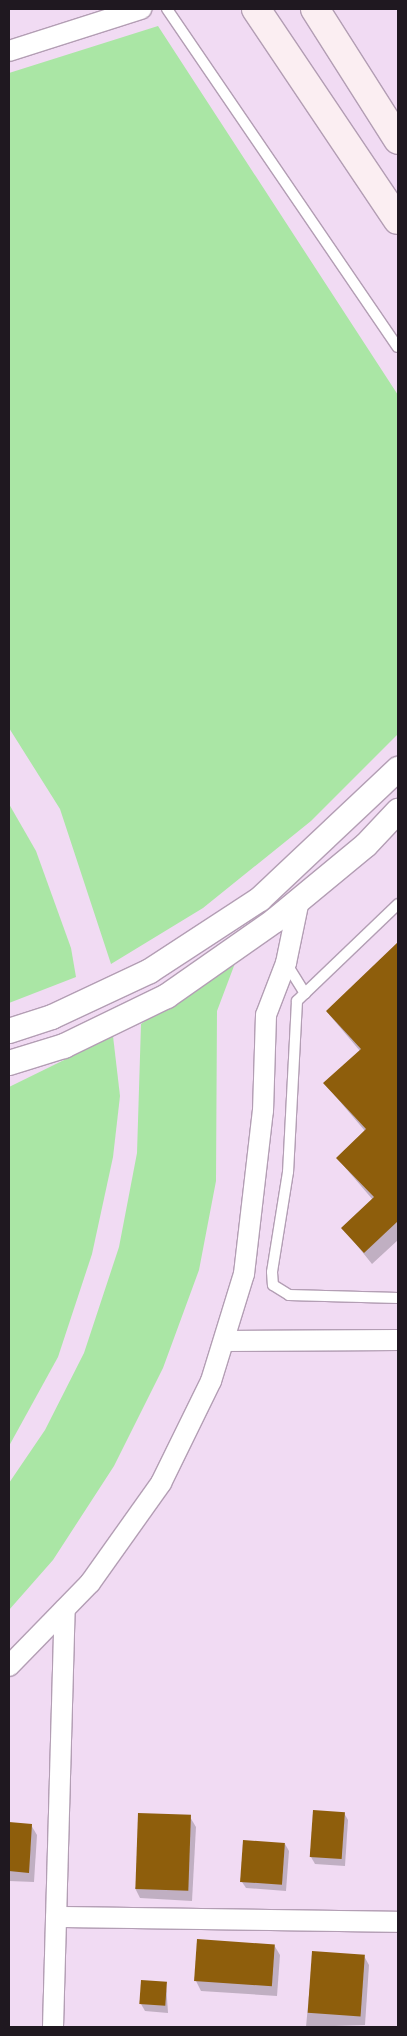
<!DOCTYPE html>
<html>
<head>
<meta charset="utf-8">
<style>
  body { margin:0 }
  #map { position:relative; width:407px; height:2036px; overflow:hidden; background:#f1dbf3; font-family:Poppins,sans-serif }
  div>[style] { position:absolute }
  .green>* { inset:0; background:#aae6a5 }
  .shadow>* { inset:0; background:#0003 }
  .building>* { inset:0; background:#8e5e0c; transform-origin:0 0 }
  .roads { filter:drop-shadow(1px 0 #b39eb4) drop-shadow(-1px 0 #b39eb4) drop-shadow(0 1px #b39eb4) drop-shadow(0 -1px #b39eb4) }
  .service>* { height:10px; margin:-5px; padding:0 5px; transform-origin:5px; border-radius:5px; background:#fff }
  .minor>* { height:20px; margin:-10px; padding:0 10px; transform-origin:10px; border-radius:10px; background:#fff }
  .tertiary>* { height:24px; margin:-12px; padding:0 12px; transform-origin:12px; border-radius:12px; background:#fff }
  .secondary>* { height:28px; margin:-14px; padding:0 14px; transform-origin:14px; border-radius:14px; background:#fbeef2 }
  span { translate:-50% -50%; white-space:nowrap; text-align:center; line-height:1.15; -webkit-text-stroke:4px #fceafd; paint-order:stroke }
  .frame { position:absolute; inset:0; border:10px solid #1f1820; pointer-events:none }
</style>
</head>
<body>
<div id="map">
  <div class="green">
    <div style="clip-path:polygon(158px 26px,398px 395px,398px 734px,311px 821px,203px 908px,111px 964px,60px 809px,9px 728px,9px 73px)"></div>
    <div style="clip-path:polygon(9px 804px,36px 851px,71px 948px,76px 977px,9px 1003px)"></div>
    <div style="clip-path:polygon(237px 958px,217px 1011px,216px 1181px,199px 1270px,163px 1368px,114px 1466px,53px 1560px,9px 1610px,9px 1483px,45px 1430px,84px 1353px,119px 1247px,137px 1153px,141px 1024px)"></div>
    <div style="clip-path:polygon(113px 1036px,120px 1096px,113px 1157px,92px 1254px,58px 1357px,9px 1446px,9px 1087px)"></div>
  </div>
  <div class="shadow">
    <div style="clip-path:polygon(398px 944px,398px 1240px,372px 1264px,343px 1228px,373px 1200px,337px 1158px,365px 1131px,325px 1084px,360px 1051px,327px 1012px)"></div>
    <div style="clip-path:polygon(344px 1813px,348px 1820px,345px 1866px,315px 1864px,311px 1857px)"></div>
    <div style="clip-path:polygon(190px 1817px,196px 1827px,192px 1901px,140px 1898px,135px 1888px)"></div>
    <div style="clip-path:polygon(9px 1823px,31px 1825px,37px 1835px,34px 1882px,9px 1881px)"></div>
    <div style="clip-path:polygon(285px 1844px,289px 1851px,286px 1891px,246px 1888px,242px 1882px)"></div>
    <div style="clip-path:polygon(274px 1945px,280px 1955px,277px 1996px,201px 1991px,196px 1981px)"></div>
    <div style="clip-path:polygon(313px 1952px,364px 1956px,369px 1965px,365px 2025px,306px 2027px)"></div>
    <div style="clip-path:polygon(166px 1983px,168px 2013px,145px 2011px,141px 2004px)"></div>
  </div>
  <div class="building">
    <div style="clip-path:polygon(398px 942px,398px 1221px,364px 1253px,341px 1228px,374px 1197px,336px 1158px,366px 1129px,323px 1083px,361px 1049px,326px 1011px)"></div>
    <div style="left:313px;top:1810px;width:32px;height:47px;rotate:4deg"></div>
    <div style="left:138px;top:1813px;width:53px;height:76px;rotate:2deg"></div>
    <div style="clip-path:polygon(9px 1822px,32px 1824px,29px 1873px,9px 1871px)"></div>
    <div style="left:243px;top:1840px;width:42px;height:42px;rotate:4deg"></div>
    <div style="left:197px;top:1939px;width:78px;height:42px;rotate:4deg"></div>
    <div style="left:312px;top:1951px;width:53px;height:62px;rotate:4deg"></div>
    <div style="left:141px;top:1980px;width:26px;height:24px;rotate:4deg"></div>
  </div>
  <div class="roads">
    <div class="service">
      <div style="left:167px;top:9px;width:409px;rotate:55.7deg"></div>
      <div style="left:398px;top:904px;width:140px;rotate:136.2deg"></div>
      <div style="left:297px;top:1001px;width:171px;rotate:93deg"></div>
      <div style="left:288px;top:1172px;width:101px;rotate:99.1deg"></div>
      <div style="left:272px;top:1272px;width:13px;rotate:86deg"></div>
      <div style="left:273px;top:1285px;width:19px;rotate:32deg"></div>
      <div style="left:289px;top:1295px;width:109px;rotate:1.6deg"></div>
      <div style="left:286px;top:963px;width:36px;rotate:58deg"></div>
    </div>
    <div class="minor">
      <div style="left:9px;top:51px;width:139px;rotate:-17.7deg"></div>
      <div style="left:224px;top:1341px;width:174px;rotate:-0.3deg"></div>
      <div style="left:9px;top:1666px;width:116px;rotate:-45.7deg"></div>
      <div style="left:90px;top:1583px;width:123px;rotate:-54.6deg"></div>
      <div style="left:161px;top:1483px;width:114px;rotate:-63.9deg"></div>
      <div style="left:211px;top:1381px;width:112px;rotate:-72.9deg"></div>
      <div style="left:244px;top:1274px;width:164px;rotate:-83.4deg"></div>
      <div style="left:263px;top:1111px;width:96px;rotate:-88.2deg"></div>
      <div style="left:266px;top:1015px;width:56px;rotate:-69deg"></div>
      <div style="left:286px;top:963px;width:64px;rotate:-78.3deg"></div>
      <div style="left:56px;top:1917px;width:342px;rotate:0.8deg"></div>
      <div style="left:53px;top:2027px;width:418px;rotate:-88.4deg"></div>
    </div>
    <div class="tertiary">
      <div style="left:9px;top:1031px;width:45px;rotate:-18deg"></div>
      <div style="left:52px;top:1017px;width:108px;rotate:-25.1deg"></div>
      <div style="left:150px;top:971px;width:131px;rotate:-33.2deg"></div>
      <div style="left:260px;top:899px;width:190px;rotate:-43.3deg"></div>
      <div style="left:9px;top:1063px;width:58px;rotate:-17.2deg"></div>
      <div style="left:64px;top:1046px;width:114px;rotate:-25.9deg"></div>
      <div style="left:167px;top:996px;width:131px;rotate:-35deg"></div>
      <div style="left:274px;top:921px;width:119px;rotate:-39.6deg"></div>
      <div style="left:366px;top:845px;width:47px;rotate:-46.7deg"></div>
    </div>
    <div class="secondary">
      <div style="left:256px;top:9px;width:254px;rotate:56.1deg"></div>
      <div style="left:315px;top:9px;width:155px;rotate:57.6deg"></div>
    </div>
  </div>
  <div class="frame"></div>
</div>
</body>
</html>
